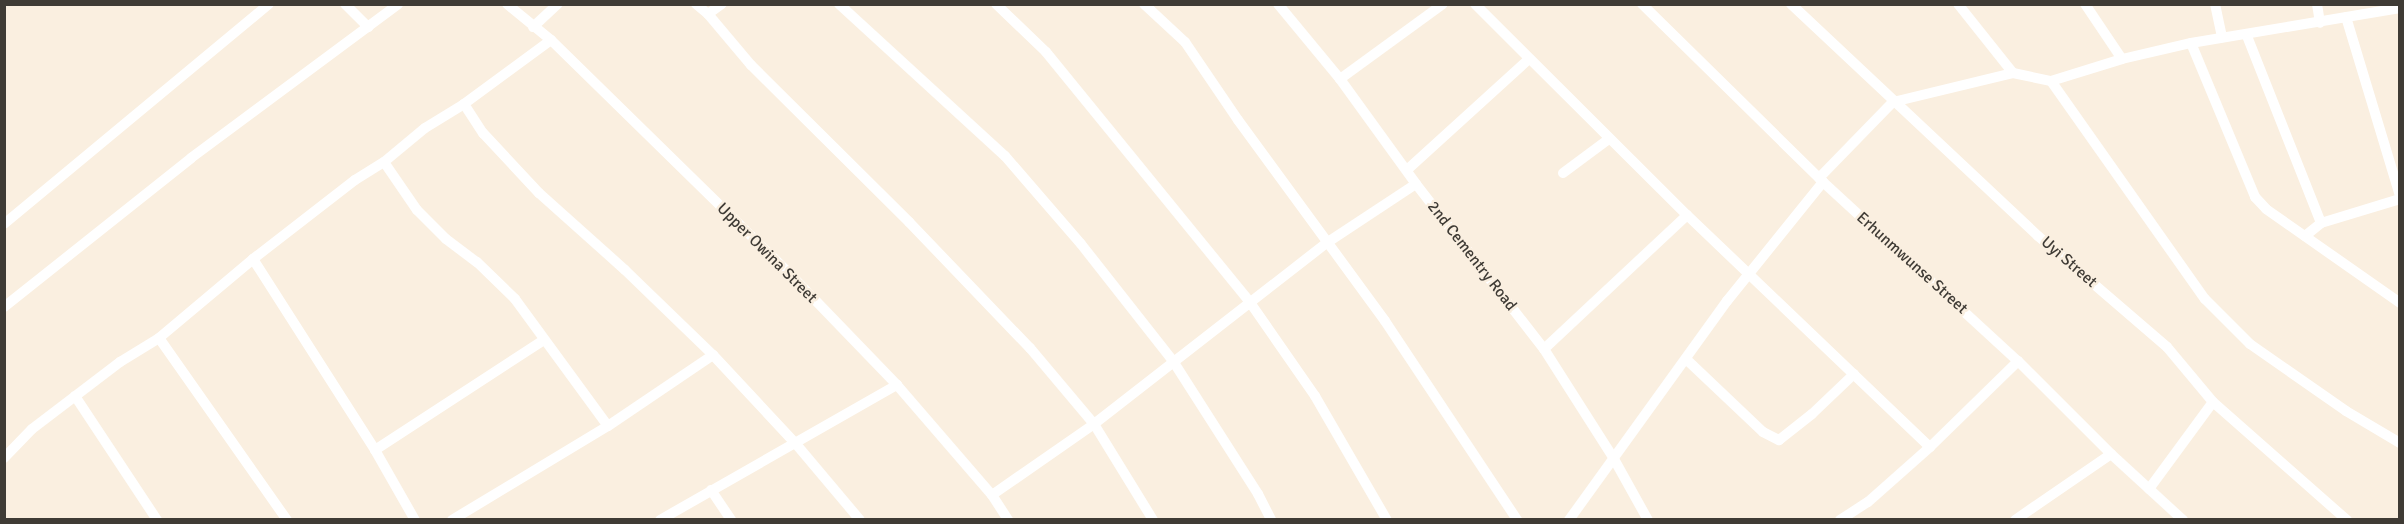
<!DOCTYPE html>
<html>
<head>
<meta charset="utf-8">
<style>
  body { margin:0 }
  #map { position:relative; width:2404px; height:524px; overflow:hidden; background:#faefe0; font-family:Signika,sans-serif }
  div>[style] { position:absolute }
  .minor>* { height:10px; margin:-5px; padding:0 5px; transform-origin:5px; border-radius:5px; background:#fff }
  span { translate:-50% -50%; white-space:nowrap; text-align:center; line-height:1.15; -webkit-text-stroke:5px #faefe0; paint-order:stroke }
  .street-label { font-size:16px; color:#3f3b35 }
  .frame { position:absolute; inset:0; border:6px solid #3f3b35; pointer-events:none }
</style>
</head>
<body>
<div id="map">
  <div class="minor">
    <div style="left:345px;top:4px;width:33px;rotate:45deg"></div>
    <div style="left:507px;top:4px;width:57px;rotate:39.3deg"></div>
    <div style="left:551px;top:40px;width:332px;rotate:44.4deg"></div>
    <div style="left:788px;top:272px;width:157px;rotate:46deg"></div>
    <div style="left:897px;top:385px;width:145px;rotate:49.2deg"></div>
    <div style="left:992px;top:495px;width:30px;rotate:57deg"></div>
    <div style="left:696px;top:4px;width:16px;rotate:40deg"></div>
    <div style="left:708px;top:14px;width:67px;rotate:49.9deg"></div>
    <div style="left:751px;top:65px;width:223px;rotate:44.8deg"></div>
    <div style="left:909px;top:222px;width:175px;rotate:46.2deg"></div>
    <div style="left:1030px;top:348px;width:99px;rotate:49.9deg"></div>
    <div style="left:1094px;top:424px;width:113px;rotate:58.4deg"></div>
    <div style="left:839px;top:4px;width:225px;rotate:42.5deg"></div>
    <div style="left:1005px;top:156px;width:116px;rotate:49.2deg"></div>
    <div style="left:1081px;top:244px;width:149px;rotate:51.8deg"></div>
    <div style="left:1173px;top:361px;width:158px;rotate:57.4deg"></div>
    <div style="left:1258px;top:494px;width:29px;rotate:63deg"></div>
    <div style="left:996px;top:4px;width:69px;rotate:43.8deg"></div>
    <div style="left:1046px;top:52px;width:321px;rotate:50.8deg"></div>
    <div style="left:1249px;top:301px;width:116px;rotate:55.2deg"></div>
    <div style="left:1315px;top:396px;width:143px;rotate:59.9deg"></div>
    <div style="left:1144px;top:4px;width:56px;rotate:42.8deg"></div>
    <div style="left:1185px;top:42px;width:94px;rotate:55.8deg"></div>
    <div style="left:1238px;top:120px;width:249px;rotate:53.8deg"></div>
    <div style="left:1385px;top:321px;width:239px;rotate:56.4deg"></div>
    <div style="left:1278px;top:4px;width:97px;rotate:50.4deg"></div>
    <div style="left:1340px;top:79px;width:130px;rotate:54.1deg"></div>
    <div style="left:1416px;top:184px;width:209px;rotate:52.2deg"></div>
    <div style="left:1544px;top:349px;width:130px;rotate:57.5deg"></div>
    <div style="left:1614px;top:459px;width:70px;rotate:60.9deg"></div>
    <div style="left:1475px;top:4px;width:299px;rotate:44.9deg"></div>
    <div style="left:1687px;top:215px;width:336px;rotate:43.7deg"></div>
    <div style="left:1642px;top:4px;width:254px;rotate:44.5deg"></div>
    <div style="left:1823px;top:182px;width:265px;rotate:42.6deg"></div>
    <div style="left:2018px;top:361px;width:132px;rotate:45deg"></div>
    <div style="left:2111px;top:454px;width:98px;rotate:42.5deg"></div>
    <div style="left:1791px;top:4px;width:339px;rotate:43.2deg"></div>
    <div style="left:2038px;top:236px;width:170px;rotate:40.7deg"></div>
    <div style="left:2167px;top:347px;width:72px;rotate:50.1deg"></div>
    <div style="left:2213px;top:402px;width:179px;rotate:41.4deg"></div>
    <div style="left:1958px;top:4px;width:88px;rotate:51.4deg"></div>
    <div style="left:2085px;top:4px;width:66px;rotate:56.1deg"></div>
    <div style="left:2215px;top:4px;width:34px;rotate:78deg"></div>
    <div style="left:2317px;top:4px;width:19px;rotate:81deg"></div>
    <div style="left:708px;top:14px;width:17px;rotate:-36deg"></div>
    <div style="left:2346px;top:17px;width:187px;rotate:73.2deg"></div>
    <div style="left:533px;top:27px;width:34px;rotate:-43deg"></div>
    <div style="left:2247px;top:36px;width:201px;rotate:68.4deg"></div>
    <div style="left:551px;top:40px;width:108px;rotate:143.7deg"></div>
    <div style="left:464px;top:104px;width:35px;rotate:57deg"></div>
    <div style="left:483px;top:133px;width:82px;rotate:47deg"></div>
    <div style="left:539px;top:193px;width:115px;rotate:41.8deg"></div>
    <div style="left:625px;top:270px;width:122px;rotate:44deg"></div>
    <div style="left:713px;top:355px;width:122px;rotate:47deg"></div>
    <div style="left:796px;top:444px;width:99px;rotate:49.9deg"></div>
    <div style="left:2191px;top:43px;width:167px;rotate:67.4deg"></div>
    <div style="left:2255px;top:197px;width:16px;rotate:47deg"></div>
    <div style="left:2266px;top:209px;width:164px;rotate:35deg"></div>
    <div style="left:1340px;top:79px;width:127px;rotate:-36.1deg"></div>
    <div style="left:2051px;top:81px;width:267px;rotate:54.8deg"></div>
    <div style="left:2205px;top:299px;width:64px;rotate:45deg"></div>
    <div style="left:2250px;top:344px;width:117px;rotate:34.9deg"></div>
    <div style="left:2346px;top:411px;width:63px;rotate:30.7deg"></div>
    <div style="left:384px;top:162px;width:58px;rotate:55.5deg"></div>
    <div style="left:417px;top:210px;width:41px;rotate:45deg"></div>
    <div style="left:446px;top:239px;width:39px;rotate:37deg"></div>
    <div style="left:477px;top:262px;width:53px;rotate:44.2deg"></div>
    <div style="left:515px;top:299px;width:157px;rotate:53.8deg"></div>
    <div style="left:1408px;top:169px;width:164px;rotate:-42.3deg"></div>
    <div style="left:1563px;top:173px;width:57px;rotate:-36.5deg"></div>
    <div style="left:1819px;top:178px;width:106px;rotate:-45.8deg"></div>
    <div style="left:1893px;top:102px;width:123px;rotate:-13.6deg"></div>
    <div style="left:2013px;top:73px;width:39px;rotate:12deg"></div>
    <div style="left:2051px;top:81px;width:74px;rotate:-17.2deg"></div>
    <div style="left:2122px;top:59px;width:71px;rotate:-13.1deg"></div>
    <div style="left:2191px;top:43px;width:212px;rotate:-9.5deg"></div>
    <div style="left:4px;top:224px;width:344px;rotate:-39.7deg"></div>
    <div style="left:2305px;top:236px;width:21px;rotate:-39deg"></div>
    <div style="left:2321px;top:223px;width:83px;rotate:-16.9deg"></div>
    <div style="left:253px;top:259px;width:227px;rotate:57.4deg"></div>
    <div style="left:375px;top:450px;width:81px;rotate:60.3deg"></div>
    <div style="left:4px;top:307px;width:239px;rotate:-38.5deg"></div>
    <div style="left:191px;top:158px;width:258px;rotate:-36.6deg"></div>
    <div style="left:159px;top:338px;width:223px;rotate:54.9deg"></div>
    <div style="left:1544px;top:349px;width:196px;rotate:-43.1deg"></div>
    <div style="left:1686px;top:359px;width:106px;rotate:43.5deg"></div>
    <div style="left:1763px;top:432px;width:18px;rotate:27deg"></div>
    <div style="left:1779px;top:440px;width:42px;rotate:-38.2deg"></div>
    <div style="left:1812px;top:414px;width:58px;rotate:-43.6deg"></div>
    <div style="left:75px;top:396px;width:149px;rotate:56.5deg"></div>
    <div style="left:375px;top:450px;width:202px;rotate:-33.1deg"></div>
    <div style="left:4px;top:458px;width:40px;rotate:-46deg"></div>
    <div style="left:32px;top:429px;width:111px;rotate:-37.3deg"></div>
    <div style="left:120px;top:362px;width:46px;rotate:-31.6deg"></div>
    <div style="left:159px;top:338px;width:123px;rotate:-40deg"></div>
    <div style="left:253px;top:259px;width:129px;rotate:-37.8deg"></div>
    <div style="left:355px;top:180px;width:34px;rotate:-32deg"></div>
    <div style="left:384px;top:162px;width:53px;rotate:-39.7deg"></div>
    <div style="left:425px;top:128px;width:46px;rotate:-31.6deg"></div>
    <div style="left:2149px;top:489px;width:108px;rotate:-53.7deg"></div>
    <div style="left:711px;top:490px;width:36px;rotate:56deg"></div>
    <div style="left:992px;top:495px;width:124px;rotate:-34.8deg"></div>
    <div style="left:1094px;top:424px;width:296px;rotate:-37.9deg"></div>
    <div style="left:1328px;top:242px;width:105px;rotate:-33.4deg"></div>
    <div style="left:452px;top:520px;width:182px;rotate:-31.1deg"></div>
    <div style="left:608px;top:426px;width:127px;rotate:-34.1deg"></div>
    <div style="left:660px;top:520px;width:273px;rotate:-29.7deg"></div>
    <div style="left:1569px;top:520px;width:270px;rotate:-54.2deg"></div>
    <div style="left:1727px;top:301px;width:153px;rotate:-51.1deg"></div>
    <div style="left:1840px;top:520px;width:33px;rotate:-33deg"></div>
    <div style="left:1868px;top:502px;width:83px;rotate:-41.6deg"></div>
    <div style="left:1930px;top:447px;width:123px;rotate:-44.3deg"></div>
    <div style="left:2015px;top:520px;width:116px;rotate:-34.5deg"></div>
  </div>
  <div class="street-label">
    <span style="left:767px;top:253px;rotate:45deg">Upper Owina Street</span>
    <span style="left:1472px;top:256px;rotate:52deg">2nd Cementry Road</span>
    <span style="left:2069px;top:262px;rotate:41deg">Uyi Street</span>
    <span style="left:1912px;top:263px;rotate:42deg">Erhunmwunse Street</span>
  </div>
  <div class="frame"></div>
</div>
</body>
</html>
